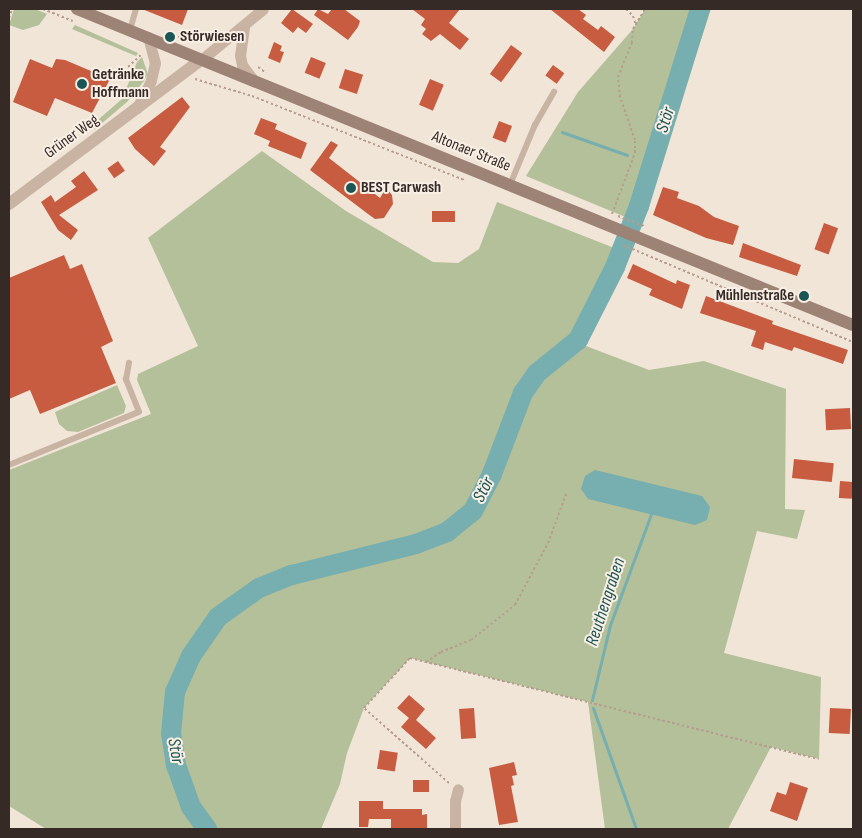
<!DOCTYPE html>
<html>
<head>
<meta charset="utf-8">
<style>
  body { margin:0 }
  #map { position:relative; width:862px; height:838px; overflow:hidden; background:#f1e5d8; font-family:"Sofia Sans Condensed",sans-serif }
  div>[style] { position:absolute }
  .green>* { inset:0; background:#b4c099 }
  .water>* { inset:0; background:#77aeaf }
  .stream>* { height:3px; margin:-1.5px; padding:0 1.5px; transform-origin:1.5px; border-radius:1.5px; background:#77aeaf }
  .river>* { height:20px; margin:-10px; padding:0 10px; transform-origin:10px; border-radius:10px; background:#77aeaf }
  .building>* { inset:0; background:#c75c40; transform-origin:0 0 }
  .path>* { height:2px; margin-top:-1px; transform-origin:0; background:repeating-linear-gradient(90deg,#b59e8f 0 2.5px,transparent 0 5px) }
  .service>* { height:5.5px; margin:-2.75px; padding:0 2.75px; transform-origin:2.75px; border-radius:2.75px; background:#c9b4a4 }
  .minor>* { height:11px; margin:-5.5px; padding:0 5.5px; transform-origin:5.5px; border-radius:5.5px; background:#c9b4a4 }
  .tertiary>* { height:12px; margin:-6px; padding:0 6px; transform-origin:6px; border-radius:6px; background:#c9b4a4 }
  .secondary>* { height:12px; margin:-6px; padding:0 6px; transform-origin:6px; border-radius:6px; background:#9d8376 }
  .dots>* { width:14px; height:14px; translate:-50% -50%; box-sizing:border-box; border:2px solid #f9efe5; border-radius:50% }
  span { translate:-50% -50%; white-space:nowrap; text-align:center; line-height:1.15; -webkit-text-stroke:4px #f9efe5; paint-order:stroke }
  .poi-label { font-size:16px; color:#352a26; font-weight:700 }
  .left { translate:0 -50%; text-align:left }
  .right { translate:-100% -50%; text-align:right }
  .street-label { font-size:16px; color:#352a26 }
  .water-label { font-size:18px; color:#1b5556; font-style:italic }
  .frame { position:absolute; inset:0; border:10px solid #352a26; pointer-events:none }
</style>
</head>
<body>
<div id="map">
  <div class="green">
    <div style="clip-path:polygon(14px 9px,35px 9px,47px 14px,39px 25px,23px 30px,9px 25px)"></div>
    <div style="clip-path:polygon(645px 9px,711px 9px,640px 223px,526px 176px,578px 92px,633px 29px)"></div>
    <div style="clip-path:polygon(75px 25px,138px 53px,136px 56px,72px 29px)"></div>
    <div style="clip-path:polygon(142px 57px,148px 74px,144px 81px,127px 102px,94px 130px,99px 119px,122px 99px,137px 62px)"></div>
    <div style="clip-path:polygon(262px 151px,346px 211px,433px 262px,458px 263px,479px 249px,497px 202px,622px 251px,578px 340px,586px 346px,649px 370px,704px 361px,786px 389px,785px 509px,805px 510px,797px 539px,757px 531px,724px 653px,821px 677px,819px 759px,771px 747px,728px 829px,605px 829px,588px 702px,410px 658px,364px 708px,347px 753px,340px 784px,321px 829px,46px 829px,9px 806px,9px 470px,151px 414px,137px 380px,138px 374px,198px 346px,148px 238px)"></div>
    <div style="clip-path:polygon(117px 385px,126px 406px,124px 413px,78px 432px,67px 431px,59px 424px,55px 412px)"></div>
  </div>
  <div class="water">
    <div style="clip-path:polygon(595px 470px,702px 496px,710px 507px,707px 520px,695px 525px,588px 499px,581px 489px,585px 476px)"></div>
  </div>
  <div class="stream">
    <div style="left:562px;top:132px;width:69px;rotate:19.5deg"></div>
    <div style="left:592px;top:700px;width:77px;rotate:-76.5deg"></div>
    <div style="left:610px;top:625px;width:118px;rotate:-69.7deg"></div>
    <div style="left:593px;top:708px;width:128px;rotate:70.4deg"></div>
  </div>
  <div class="river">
    <div style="left:207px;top:829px;width:27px;rotate:-126deg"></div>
    <div style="left:191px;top:807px;width:45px;rotate:-109.7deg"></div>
    <div style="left:176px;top:765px;width:31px;rotate:-99deg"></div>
    <div style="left:171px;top:734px;width:42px;rotate:-84.6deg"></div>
    <div style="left:175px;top:692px;width:39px;rotate:-66deg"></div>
    <div style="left:191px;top:656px;width:47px;rotate:-55.3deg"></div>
    <div style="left:218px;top:617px;width:50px;rotate:-35.3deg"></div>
    <div style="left:259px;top:588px;width:35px;rotate:-22deg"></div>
    <div style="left:292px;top:575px;width:128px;rotate:-14deg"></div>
    <div style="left:416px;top:544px;width:33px;rotate:-21deg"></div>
    <div style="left:447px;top:532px;width:33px;rotate:-39deg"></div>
    <div style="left:473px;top:511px;width:42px;rotate:-62.8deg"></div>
    <div style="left:492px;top:474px;width:87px;rotate:-69.1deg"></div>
    <div style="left:523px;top:393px;width:24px;rotate:-55deg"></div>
    <div style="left:537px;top:373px;width:53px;rotate:-38.8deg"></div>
    <div style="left:578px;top:340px;width:82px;rotate:-63.1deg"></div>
    <div style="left:615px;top:267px;width:66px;rotate:-68.5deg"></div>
    <div style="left:639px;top:206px;width:206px;rotate:-72.8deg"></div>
  </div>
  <div class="building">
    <div style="clip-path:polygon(142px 9px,188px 9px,182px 25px)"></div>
    <div style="clip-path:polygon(292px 9px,313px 24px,306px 33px,298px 27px,293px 33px,281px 23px)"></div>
    <div style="clip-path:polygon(318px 9px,328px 14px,332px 9px,344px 9px,360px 21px,358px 27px,348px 40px,314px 15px)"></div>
    <div style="clip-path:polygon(412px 9px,460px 9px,449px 23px,469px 39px,460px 50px,440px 34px,431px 41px,422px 34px,426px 29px,421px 25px,425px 19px)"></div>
    <div style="clip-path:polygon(550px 9px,578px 9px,586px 15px,583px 19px,598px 30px,601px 26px,615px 37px,604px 52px)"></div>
    <div style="clip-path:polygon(274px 42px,282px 46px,280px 51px,284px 52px,280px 63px,268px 58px)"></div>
    <div style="left:511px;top:45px;width:14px;height:36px;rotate:36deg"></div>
    <div style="left:311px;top:57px;width:16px;height:17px;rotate:22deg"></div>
    <div style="clip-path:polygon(30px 59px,52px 68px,56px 59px,65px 60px,110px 79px,92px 113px,55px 98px,47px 116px,13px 102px)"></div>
    <div style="left:553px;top:65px;width:14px;height:13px;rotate:36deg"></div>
    <div style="left:345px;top:69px;width:19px;height:20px;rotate:18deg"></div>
    <div style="left:430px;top:79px;width:15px;height:28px;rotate:23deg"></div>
    <div style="clip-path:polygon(182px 97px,190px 107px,160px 147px,166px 151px,154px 166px,135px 149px,128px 138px)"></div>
    <div style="clip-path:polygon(261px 118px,277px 124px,275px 129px,307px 143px,301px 159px,268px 146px,270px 141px,254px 134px)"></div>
    <div style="left:499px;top:121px;width:14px;height:18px;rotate:21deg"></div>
    <div style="clip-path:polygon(331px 141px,338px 145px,329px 158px,380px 198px,386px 188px,392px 195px,393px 204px,384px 218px,375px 219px,368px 214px,310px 170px)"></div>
    <div style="left:118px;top:161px;width:12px;height:13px;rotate:55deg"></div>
    <div style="clip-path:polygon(84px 171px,98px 190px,59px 215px,78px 230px,71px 240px,58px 230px,41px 202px,51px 195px,55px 202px,76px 187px,71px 181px)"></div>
    <div style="clip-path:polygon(663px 187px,679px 192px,677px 198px,699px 206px,714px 217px,739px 226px,733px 245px,706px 238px,653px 215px)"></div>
    <div style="left:432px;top:211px;width:23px;height:11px"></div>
    <div style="left:824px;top:223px;width:15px;height:28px;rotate:20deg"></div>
    <div style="clip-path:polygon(743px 243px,801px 265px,797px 276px,739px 257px)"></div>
    <div style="clip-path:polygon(64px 255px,70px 269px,82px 264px,113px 341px,101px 347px,116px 383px,40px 414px,30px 390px,9px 399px,9px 278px)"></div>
    <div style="clip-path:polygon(633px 264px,676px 284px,677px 280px,690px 285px,682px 309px,649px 295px,652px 289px,627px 278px)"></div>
    <div style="clip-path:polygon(706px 296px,773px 321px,772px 324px,848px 350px,843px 364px,794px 347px,792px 351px,765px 342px,763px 350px,751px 346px,756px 331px,700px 313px)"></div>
    <div style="left:850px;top:408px;width:21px;height:25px;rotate:87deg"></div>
    <div style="left:794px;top:459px;width:40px;height:19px;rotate:6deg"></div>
    <div style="left:840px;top:481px;width:13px;height:17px;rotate:4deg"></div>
    <div style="clip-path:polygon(409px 695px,425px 709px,416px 720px,436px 738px,426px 749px,401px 727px,409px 718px,397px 708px)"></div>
    <div style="left:474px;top:708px;width:30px;height:15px;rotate:86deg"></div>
    <div style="left:830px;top:708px;width:21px;height:25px;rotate:3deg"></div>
    <div style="left:380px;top:750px;width:18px;height:19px;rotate:9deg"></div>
    <div style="clip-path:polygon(514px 762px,517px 775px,512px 776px,514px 785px,511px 786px,518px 822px,499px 825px,489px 768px)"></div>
    <div style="left:413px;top:780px;width:16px;height:12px"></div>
    <div style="clip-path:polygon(790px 782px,808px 788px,797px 821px,770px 811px,777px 792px,786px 795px)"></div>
    <div style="clip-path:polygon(359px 801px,383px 801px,383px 809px,422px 809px,422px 815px,427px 814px,427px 829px,391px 829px,391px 819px,369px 819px,368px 827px,359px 827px)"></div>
  </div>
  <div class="path">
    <div style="left:43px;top:9px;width:32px;rotate:22deg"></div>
    <div style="left:626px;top:9px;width:10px;rotate:45deg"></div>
    <div style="left:633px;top:16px;width:9px;rotate:72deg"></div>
    <div style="left:9px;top:18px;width:9px;rotate:-72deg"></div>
    <div style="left:178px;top:37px;width:30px;rotate:4deg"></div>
    <div style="left:128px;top:67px;width:18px;rotate:-43deg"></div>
    <div style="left:258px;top:67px;width:10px;rotate:37deg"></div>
    <div style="left:195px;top:79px;width:59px;rotate:16.6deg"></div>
    <div style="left:252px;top:96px;width:228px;rotate:21.6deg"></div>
    <div style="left:612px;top:214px;width:65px;rotate:-69.3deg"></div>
    <div style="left:635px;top:153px;width:13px;rotate:-90deg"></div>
    <div style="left:635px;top:140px;width:46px;rotate:-109.2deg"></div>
    <div style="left:620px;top:97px;width:20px;rotate:-96deg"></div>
    <div style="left:618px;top:77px;width:37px;rotate:-68deg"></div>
    <div style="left:632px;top:43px;width:14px;rotate:-86deg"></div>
    <div style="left:633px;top:29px;width:23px;rotate:-59deg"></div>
    <div style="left:618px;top:216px;width:30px;rotate:21deg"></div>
    <div style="left:623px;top:245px;width:250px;rotate:22.9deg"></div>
    <div style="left:426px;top:662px;width:18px;rotate:-34deg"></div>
    <div style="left:441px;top:652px;width:32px;rotate:-22deg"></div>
    <div style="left:471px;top:640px;width:56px;rotate:-38.5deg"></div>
    <div style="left:515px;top:605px;width:70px;rotate:-62deg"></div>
    <div style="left:548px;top:543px;width:54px;rotate:-69.6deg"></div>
    <div style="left:449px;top:783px;width:113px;rotate:-138.6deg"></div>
    <div style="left:364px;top:708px;width:68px;rotate:-47.4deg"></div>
    <div style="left:410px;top:658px;width:421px;rotate:13.9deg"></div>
  </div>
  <div class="service">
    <div style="left:130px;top:30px;width:22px;rotate:-74deg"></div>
    <div style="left:510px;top:185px;width:65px;rotate:-67.4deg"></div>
    <div style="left:535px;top:125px;width:38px;rotate:-60deg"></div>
    <div style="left:9px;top:465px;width:140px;rotate:-22.2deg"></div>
    <div style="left:139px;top:412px;width:35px;rotate:-112deg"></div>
    <div style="left:126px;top:380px;width:17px;rotate:-80deg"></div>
  </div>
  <div class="minor">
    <div style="left:244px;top:27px;width:28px;rotate:98deg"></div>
    <div style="left:240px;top:55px;width:10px;rotate:79deg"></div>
    <div style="left:242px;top:65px;width:20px;rotate:53deg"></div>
    <div style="left:201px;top:60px;width:80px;rotate:-39.4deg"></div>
    <div style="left:137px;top:108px;width:31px;rotate:-63deg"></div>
    <div style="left:151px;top:80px;width:17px;rotate:-77deg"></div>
    <div style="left:155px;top:63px;width:27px;rotate:-105deg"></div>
    <div style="left:455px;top:829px;width:28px;rotate:-90deg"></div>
    <div style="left:455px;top:801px;width:12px;rotate:-76deg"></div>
  </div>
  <div class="tertiary">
    <div style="left:9px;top:204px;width:240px;rotate:-36.9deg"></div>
  </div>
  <div class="secondary">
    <div style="left:77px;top:9px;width:838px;rotate:22.16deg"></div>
  </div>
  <div class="dots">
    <div style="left:170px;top:37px;background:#1b5556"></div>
    <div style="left:82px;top:84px;background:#1b5556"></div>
    <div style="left:351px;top:188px;background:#1b5556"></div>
    <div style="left:804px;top:296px;background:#1b5556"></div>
  </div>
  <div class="poi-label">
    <span class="left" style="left:180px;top:37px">Störwiesen</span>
    <span class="left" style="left:92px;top:84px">Getränke<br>Hoffmann</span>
    <span class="left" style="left:361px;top:188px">BEST Carwash</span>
    <span class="right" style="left:794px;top:296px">Mühlenstraße</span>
  </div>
  <div class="street-label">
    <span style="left:72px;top:137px;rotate:-36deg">Grüner Weg</span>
    <span style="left:471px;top:152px;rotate:22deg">Altonaer Straße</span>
  </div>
  <div class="water-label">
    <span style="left:666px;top:120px;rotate:-73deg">Stör</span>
    <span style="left:484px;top:490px;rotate:-63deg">Stör</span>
    <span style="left:606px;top:602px;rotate:-72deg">Reuthengraben</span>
    <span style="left:175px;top:751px;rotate:80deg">Stör</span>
  </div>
  <div class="frame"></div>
</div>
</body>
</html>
